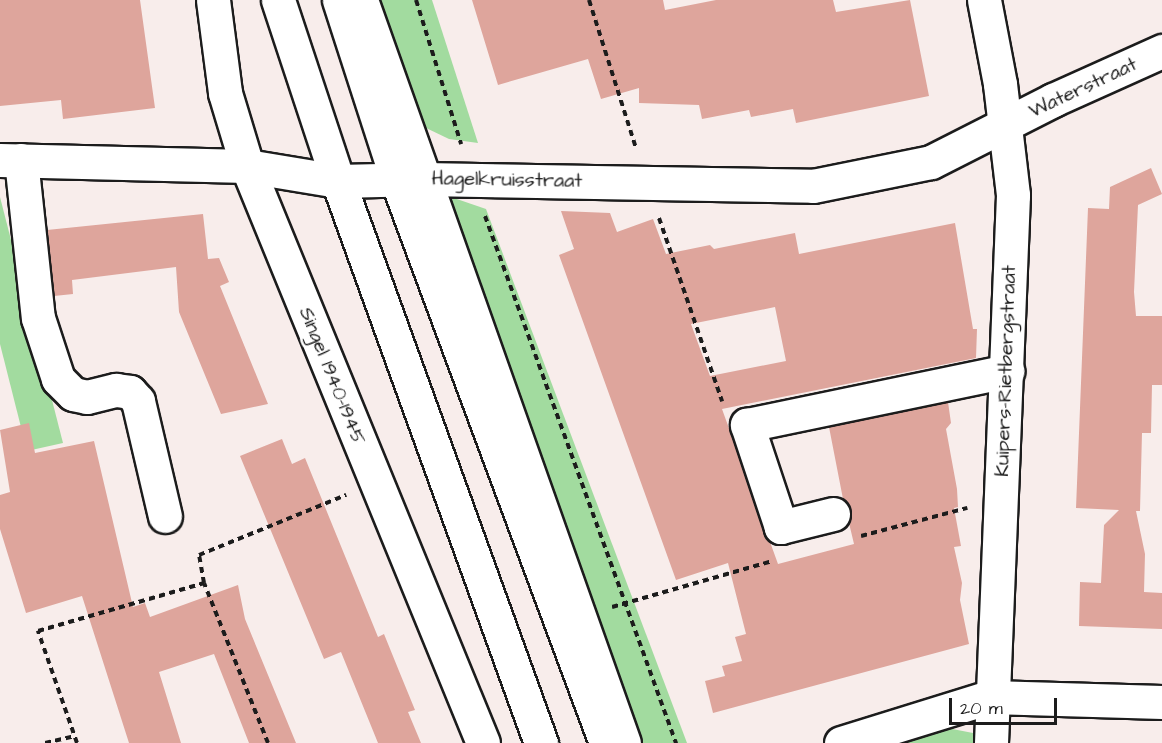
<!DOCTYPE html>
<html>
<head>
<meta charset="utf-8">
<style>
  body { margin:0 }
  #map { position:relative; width:1162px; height:743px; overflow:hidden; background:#f8edeb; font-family:"Architects Daughter",sans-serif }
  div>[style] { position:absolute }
  .green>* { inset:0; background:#a2db9f }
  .building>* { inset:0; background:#dea59c }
  .path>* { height:4px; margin-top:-2px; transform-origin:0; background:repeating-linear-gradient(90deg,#1c1c1c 0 6px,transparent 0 10.5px) }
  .roads { filter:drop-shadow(2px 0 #1c1c1c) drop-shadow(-2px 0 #1c1c1c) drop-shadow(0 2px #1c1c1c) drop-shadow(0 -2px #1c1c1c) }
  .minor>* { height:33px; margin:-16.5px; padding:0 16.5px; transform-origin:16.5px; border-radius:16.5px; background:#fff }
  .major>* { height:33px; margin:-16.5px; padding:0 16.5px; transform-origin:16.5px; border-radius:16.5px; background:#fff }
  span { translate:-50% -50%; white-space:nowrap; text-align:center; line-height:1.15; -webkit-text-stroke:5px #fff; paint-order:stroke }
  .street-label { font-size:20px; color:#1c1c1c }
  .scale { position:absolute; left:949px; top:698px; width:108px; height:27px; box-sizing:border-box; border:3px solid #1c1c1c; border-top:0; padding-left:8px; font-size:18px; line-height:21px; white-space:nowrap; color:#1c1c1c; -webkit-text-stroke:4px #fff; paint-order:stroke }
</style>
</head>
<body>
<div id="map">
  <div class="green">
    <div style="clip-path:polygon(379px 0,432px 0,478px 143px,449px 139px,424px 127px)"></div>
    <div style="clip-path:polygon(448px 196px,486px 209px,687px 743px,642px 743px)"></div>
    <div style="clip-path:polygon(0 197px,63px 443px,27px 451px,0 344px)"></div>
    <div style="clip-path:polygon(942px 727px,973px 733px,976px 743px,881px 743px)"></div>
  </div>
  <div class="building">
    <div style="clip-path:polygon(0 0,140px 0,155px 108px,63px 119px,61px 100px,0 106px)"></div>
    <div style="clip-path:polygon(472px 0,663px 0,665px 10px,716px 0,833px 0,836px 12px,910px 0,929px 96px,796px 123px,793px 109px,751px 117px,749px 110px,702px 119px,699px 105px,639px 103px,639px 88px,601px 99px,588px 59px,498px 85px)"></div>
    <div style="clip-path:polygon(1151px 168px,1162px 194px,1138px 205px,1134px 292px,1136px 316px,1162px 316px,1162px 385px,1152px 385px,1151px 433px,1142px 433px,1140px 511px,1136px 511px,1145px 554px,1144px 592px,1162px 593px,1162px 629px,1079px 626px,1080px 582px,1101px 583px,1104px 525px,1119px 510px,1076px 508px,1088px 208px,1109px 209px,1110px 187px)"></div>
    <div style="clip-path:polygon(evenodd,561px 211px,610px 213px,617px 232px,653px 219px,666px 254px,710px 245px,714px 249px,795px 233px,799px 254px,955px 223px,973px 329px,977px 329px,976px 358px,722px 409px,778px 564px,854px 544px,849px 523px,851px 510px,843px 499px,829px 427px,948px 402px,951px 423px,946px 429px,957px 489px,958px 507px,954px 508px,961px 546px,954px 547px,962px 583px,960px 600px,969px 644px,713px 713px,705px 681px,725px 676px,722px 666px,742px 661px,735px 637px,746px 634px,728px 563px,676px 580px,559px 255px,574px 249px,561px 211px,775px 307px,786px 361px,710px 376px,691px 324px,775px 307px)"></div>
    <div style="clip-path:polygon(203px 214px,208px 259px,219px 258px,229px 282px,220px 286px,268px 404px,221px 414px,179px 312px,176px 267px,72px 280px,73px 294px,54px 296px,47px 230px)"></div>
    <div style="clip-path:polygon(29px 423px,35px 453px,94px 441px,133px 607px,145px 603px,150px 617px,238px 585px,245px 619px,296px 743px,249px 743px,214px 654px,159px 672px,181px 743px,129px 743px,82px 596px,26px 613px,0 529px,0 495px,10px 492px,0 430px)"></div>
    <div style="clip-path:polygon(282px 439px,292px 464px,305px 458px,378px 637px,384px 634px,399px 671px,415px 710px,408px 712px,421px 743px,378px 743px,341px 652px,324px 659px,240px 456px)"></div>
  </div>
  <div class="path">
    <div style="left:416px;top:0;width:151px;rotate:72.6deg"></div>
    <div style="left:589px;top:0;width:155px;rotate:72.4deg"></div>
    <div style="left:485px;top:216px;width:561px;rotate:70.08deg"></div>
    <div style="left:659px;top:218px;width:194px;rotate:71deg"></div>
    <div style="left:861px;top:536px;width:110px;rotate:-14.8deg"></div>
    <div style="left:612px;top:607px;width:166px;rotate:-16deg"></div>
    <div style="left:45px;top:743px;width:31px;rotate:-13deg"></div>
    <div style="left:77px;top:743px;width:119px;rotate:-109.2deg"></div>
    <div style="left:38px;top:631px;width:173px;rotate:-16.1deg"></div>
    <div style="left:268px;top:743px;width:172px;rotate:-111.8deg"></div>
    <div style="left:204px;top:583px;width:28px;rotate:-100deg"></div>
    <div style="left:199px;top:555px;width:159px;rotate:-22.2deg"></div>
  </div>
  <div class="roads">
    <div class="minor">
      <div style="left:213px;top:0;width:94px;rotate:82.6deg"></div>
      <div style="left:225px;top:93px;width:76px;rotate:73.2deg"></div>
      <div style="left:247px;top:166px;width:623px;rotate:67.75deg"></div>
      <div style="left:361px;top:0;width:788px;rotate:70.51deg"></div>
      <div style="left:984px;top:0;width:86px;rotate:79.2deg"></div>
      <div style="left:1000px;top:84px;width:112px;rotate:83.3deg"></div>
      <div style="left:1013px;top:195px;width:548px;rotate:92.3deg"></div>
      <div style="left:0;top:160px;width:247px;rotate:1.4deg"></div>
      <div style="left:247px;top:166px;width:92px;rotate:9.4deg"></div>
      <div style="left:338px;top:181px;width:85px;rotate:-1.3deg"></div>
      <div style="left:423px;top:179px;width:390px;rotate:1deg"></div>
      <div style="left:813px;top:186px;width:120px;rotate:-11.5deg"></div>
      <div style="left:931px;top:162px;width:137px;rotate:-26.9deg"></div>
      <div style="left:1053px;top:100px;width:120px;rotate:-24.2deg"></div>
      <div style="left:21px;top:160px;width:159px;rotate:83.9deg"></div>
      <div style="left:38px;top:318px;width:64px;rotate:71.8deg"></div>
      <div style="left:58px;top:379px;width:21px;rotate:45deg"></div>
      <div style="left:73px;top:394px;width:14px;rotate:12deg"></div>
      <div style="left:87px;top:397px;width:30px;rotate:-14deg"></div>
      <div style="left:116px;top:390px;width:14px;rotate:8deg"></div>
      <div style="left:130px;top:392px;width:12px;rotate:48deg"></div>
      <div style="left:138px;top:401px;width:118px;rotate:76.8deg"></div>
      <div style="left:833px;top:514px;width:54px;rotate:166deg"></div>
      <div style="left:781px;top:527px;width:108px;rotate:-108.4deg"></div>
      <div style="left:747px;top:425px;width:266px;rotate:-11.7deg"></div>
      <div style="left:841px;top:743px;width:156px;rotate:-17.2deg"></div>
      <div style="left:990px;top:697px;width:172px;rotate:1.7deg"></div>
    </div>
    <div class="major">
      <div style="left:278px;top:0;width:191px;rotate:71.7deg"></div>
      <div style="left:338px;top:181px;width:598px;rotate:70.14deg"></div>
      <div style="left:339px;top:0;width:189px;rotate:72.1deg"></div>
      <div style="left:397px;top:180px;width:601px;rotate:69.63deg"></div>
    </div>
  </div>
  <div class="street-label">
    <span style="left:1083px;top:88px;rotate:-25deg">Waterstraat</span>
    <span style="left:507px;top:180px;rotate:1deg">Hagelkruisstraat</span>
    <span style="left:1006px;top:371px;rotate:-88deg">Kuipers-Rietbergstraat</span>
    <span style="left:332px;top:376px;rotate:68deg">Singel 1940-1945</span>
  </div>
  <div class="scale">20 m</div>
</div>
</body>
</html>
